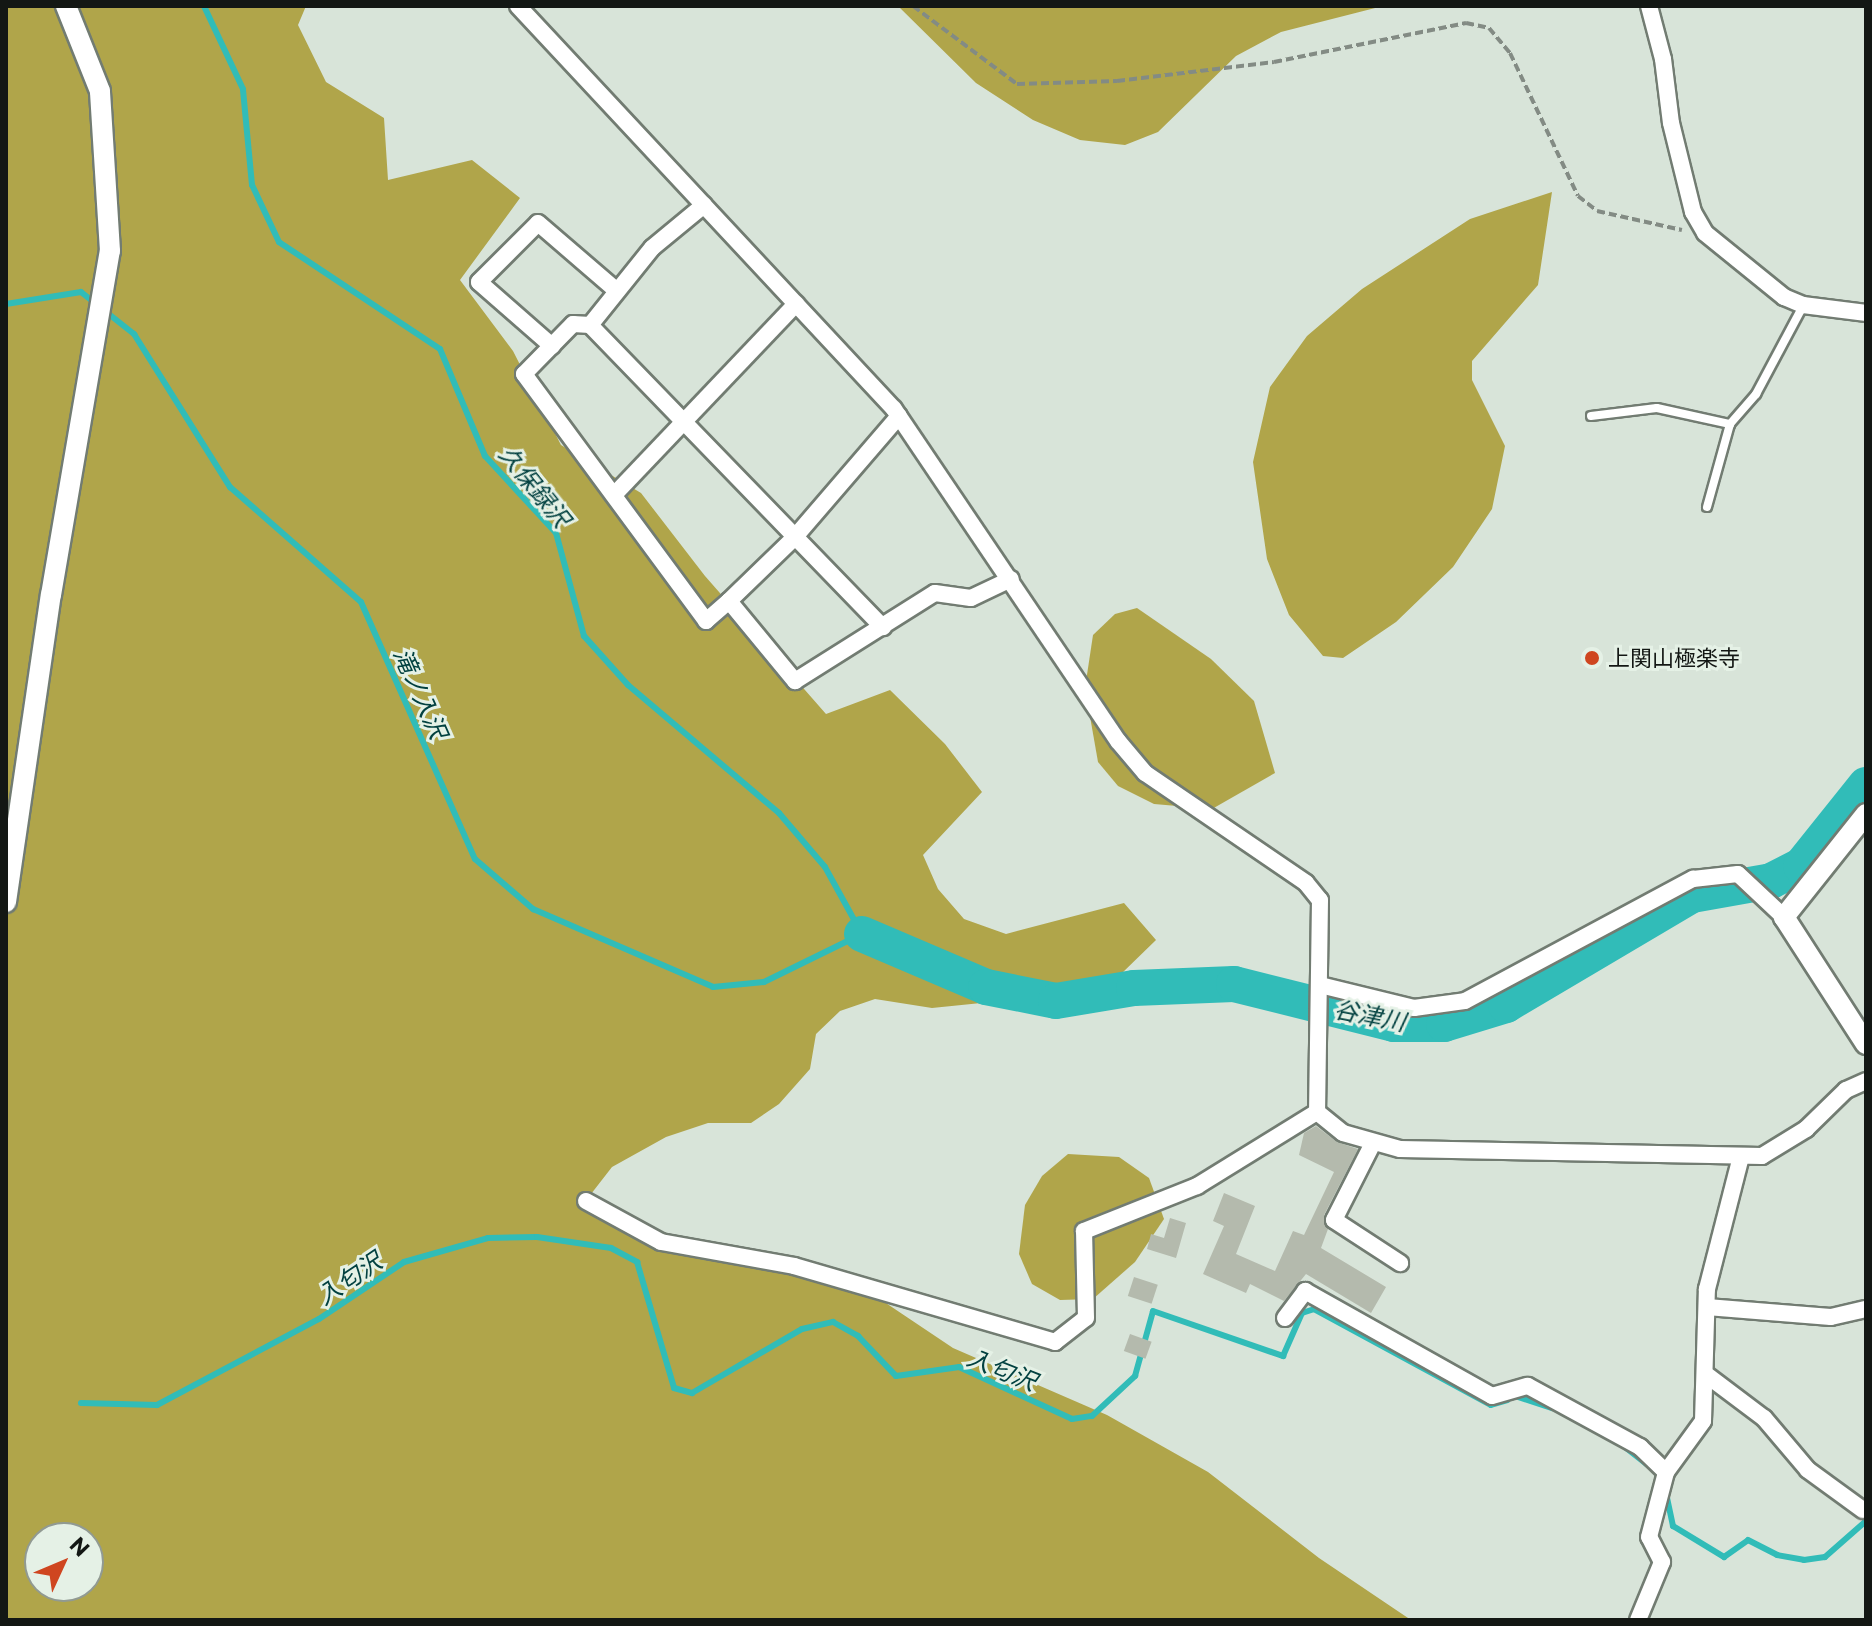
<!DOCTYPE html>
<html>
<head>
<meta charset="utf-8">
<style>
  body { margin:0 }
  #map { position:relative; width:1872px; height:1626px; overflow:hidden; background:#d8e4d9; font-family:Commissioner,"Noto Sans JP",sans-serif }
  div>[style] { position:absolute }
  .forest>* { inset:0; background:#b0a54a }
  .stream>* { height:6px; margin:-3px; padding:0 3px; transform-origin:3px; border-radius:3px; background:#31bcb8 }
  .river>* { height:36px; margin:-18px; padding:0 18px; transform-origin:18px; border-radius:18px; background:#31bcb8 }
  .building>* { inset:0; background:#b4baad; transform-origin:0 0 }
  .path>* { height:4px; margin-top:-2px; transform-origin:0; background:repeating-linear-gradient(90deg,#838b84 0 8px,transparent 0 12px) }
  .roads { filter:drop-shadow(2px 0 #727c72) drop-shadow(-2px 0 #727c72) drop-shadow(0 2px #727c72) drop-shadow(0 -2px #727c72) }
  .service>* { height:8px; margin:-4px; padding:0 4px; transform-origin:4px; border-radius:4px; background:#fff }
  .minor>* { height:16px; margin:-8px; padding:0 8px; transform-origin:8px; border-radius:8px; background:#fff }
  .tertiary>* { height:20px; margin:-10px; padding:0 10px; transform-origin:10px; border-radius:10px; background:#fff }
  .dots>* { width:22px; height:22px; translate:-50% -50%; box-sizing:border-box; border:4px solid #e5f1e6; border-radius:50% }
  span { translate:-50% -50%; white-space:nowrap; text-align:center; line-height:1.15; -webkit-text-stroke:6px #e5f1e6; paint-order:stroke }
  .poi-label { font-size:22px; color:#131714 }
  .left { translate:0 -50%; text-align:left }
  .water-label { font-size:24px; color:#024140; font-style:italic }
  .frame { position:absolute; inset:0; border:8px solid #131714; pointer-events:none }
  .north { position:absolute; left:24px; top:1522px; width:80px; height:80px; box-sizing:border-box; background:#e5f1e6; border:2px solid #919a92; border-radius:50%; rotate:46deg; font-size:22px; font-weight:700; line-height:32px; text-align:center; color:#131714 }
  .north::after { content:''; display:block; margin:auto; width:28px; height:36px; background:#cf4620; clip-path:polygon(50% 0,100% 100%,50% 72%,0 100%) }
</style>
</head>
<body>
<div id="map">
  <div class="forest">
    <div style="clip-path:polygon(evenodd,6px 6px,306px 6px,298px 25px,326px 82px,384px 118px,388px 180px,472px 160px,520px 198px,460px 280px,513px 351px,561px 445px,641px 493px,705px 576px,826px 714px,890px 690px,945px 744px,982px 792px,923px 855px,938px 889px,964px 919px,1006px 934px,1124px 903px,1156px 940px,1120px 975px,1061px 995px,932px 1008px,875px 999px,840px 1011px,816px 1034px,810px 1069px,779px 1104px,751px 1123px,708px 1123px,666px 1137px,612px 1167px,591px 1194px,656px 1232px,804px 1261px,850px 1279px,953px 1348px,1107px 1415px,1208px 1472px,1319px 1558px,1411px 1620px,6px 1620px,6px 6px,40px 1538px,88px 1538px,88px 1586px,40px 1586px,40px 1538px)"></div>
    <div style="clip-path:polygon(898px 6px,1383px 6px,1281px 32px,1236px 56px,1158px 132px,1125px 145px,1080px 140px,1033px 120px,976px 83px)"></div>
    <div style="clip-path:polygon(1552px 192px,1538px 285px,1472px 361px,1472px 380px,1505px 446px,1492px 509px,1453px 567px,1396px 622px,1343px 658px,1323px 656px,1289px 615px,1267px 559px,1253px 462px,1270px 387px,1307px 336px,1362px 289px,1470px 219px)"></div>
    <div style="clip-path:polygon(1137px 608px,1211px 659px,1254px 701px,1275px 773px,1212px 809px,1154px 804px,1118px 786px,1098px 762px,1085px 688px,1093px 635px,1115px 614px)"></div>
    <div style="clip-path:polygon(1068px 1154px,1119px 1157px,1149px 1178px,1164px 1219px,1135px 1262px,1093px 1299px,1060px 1300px,1032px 1284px,1019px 1254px,1025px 1205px,1042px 1176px)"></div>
  </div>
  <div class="stream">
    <div style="left:6px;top:304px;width:76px;rotate:-9.1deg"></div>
    <div style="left:81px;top:292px;width:68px;rotate:38.4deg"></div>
    <div style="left:134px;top:334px;width:181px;rotate:57.9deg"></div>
    <div style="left:230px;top:487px;width:174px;rotate:41.3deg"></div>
    <div style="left:361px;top:602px;width:281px;rotate:66.1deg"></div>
    <div style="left:475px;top:859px;width:77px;rotate:40.8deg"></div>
    <div style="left:533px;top:909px;width:196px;rotate:23.4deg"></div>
    <div style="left:713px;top:987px;width:51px;rotate:-5.6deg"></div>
    <div style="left:764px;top:982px;width:109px;rotate:-26.1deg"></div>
    <div style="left:862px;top:934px;width:77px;rotate:-118.9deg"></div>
    <div style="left:825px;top:867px;width:71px;rotate:-130.4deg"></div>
    <div style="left:779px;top:813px;width:198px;rotate:-139.7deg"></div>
    <div style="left:628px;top:685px;width:66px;rotate:-131.9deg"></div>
    <div style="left:584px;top:636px;width:107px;rotate:-105.2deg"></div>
    <div style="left:556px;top:533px;width:105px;rotate:-132.7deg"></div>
    <div style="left:485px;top:456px;width:116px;rotate:-112.8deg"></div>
    <div style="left:440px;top:349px;width:193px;rotate:-146.4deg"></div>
    <div style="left:279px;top:242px;width:63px;rotate:-115.3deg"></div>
    <div style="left:252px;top:185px;width:96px;rotate:-95.4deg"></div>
    <div style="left:243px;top:89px;width:92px;rotate:-115.2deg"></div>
    <div style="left:1518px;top:1397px;width:36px;rotate:18deg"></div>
    <div style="left:81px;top:1403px;width:76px;rotate:1.5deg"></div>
    <div style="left:157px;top:1405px;width:183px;rotate:-28deg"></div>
    <div style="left:319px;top:1319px;width:102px;rotate:-33.8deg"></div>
    <div style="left:404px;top:1262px;width:87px;rotate:-15.9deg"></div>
    <div style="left:488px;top:1238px;width:49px;rotate:-1.2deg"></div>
    <div style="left:537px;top:1237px;width:75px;rotate:8.5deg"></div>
    <div style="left:611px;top:1248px;width:30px;rotate:28deg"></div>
    <div style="left:637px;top:1262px;width:131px;rotate:73.6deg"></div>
    <div style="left:674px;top:1388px;width:19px;rotate:16deg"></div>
    <div style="left:692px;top:1393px;width:127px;rotate:-30.2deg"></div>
    <div style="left:802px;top:1329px;width:32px;rotate:-13deg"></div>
    <div style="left:833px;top:1322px;width:29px;rotate:29deg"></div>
    <div style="left:858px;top:1336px;width:55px;rotate:46.5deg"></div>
    <div style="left:896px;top:1376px;width:64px;rotate:-8.1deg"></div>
    <div style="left:959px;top:1367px;width:124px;rotate:24.7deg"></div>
    <div style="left:1072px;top:1419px;width:20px;rotate:-9deg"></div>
    <div style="left:1092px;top:1416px;width:59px;rotate:-42.9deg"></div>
    <div style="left:1135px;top:1376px;width:67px;rotate:-74.5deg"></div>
    <div style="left:1153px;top:1311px;width:138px;rotate:19.1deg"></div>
    <div style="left:1283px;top:1356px;width:47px;rotate:-66.2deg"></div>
    <div style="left:1302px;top:1313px;width:13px;rotate:-18deg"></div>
    <div style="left:1314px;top:1309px;width:201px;rotate:28.5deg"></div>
    <div style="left:1491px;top:1405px;width:17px;rotate:-17deg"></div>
    <div style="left:1621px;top:1444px;width:37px;rotate:38deg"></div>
    <div style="left:1666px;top:1493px;width:34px;rotate:78deg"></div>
    <div style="left:1673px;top:1526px;width:60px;rotate:31.3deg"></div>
    <div style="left:1724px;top:1557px;width:29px;rotate:-35deg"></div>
    <div style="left:1748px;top:1540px;width:33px;rotate:27deg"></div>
    <div style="left:1777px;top:1555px;width:27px;rotate:10deg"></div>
    <div style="left:1804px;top:1560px;width:21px;rotate:-8deg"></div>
    <div style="left:1825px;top:1557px;width:55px;rotate:-41.3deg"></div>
  </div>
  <div class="river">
    <div style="left:862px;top:934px;width:135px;rotate:23.1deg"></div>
    <div style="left:986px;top:987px;width:71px;rotate:11.3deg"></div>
    <div style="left:1056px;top:1001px;width:79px;rotate:-9.5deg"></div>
    <div style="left:1134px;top:988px;width:100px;rotate:-2.3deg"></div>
    <div style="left:1234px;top:984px;width:165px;rotate:14deg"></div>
    <div style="left:1394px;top:1024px;width:50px"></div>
    <div style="left:1444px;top:1024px;width:65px;rotate:-17deg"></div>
    <div style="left:1506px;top:1005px;width:216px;rotate:-30.6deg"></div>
    <div style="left:1692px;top:895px;width:80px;rotate:-10deg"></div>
    <div style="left:1771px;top:881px;width:34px;rotate:-27deg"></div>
    <div style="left:1801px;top:866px;width:104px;rotate:-51.3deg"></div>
  </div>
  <div class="building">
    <div style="clip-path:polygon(1316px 1126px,1337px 1142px,1358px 1149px,1324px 1215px,1328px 1229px,1321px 1248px,1386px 1287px,1371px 1313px,1306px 1274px,1284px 1301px,1250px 1284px,1246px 1293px,1203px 1274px,1224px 1226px,1213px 1221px,1224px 1193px,1255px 1206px,1236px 1254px,1275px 1271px,1293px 1231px,1304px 1235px,1334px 1172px,1299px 1155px,1304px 1133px)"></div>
    <div style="clip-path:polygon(1170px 1218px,1186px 1223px,1176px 1258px,1147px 1249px,1151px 1234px,1164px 1238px)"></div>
    <div style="left:1134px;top:1277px;width:25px;height:20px;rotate:18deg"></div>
    <div style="left:1130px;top:1334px;width:23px;height:18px;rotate:20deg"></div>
  </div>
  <div class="path">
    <div style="left:913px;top:6px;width:130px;rotate:36.9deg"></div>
    <div style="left:1017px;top:84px;width:100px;rotate:-1.7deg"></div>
    <div style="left:1117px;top:81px;width:158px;rotate:-6.9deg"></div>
    <div style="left:1274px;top:62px;width:196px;rotate:-11.5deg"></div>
    <div style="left:1466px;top:23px;width:24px;rotate:12deg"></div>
    <div style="left:1489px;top:28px;width:33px;rotate:50deg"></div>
    <div style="left:1510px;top:53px;width:158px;rotate:64.6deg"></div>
    <div style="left:1578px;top:196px;width:24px;rotate:38deg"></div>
    <div style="left:1597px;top:211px;width:87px;rotate:12.6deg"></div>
  </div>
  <div class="roads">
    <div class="service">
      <div style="left:1591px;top:416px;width:66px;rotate:-6.9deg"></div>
      <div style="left:1657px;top:408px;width:75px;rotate:12.4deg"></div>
      <div style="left:1707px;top:507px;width:86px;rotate:-74.5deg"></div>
      <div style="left:1730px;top:424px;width:40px;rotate:-49deg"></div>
      <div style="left:1756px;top:394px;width:100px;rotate:-61.9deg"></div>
    </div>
    <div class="minor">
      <div style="left:518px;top:6px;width:551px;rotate:46.99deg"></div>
      <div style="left:894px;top:409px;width:400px;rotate:56deg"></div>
      <div style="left:1118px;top:741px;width:42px;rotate:49.8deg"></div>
      <div style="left:1145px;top:773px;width:195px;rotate:34.3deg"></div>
      <div style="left:1306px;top:883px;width:22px;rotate:51deg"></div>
      <div style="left:1320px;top:900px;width:212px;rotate:90.8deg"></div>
      <div style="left:1317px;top:1112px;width:33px;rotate:39deg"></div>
      <div style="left:1343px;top:1133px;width:59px;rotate:15.7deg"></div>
      <div style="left:1400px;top:1149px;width:362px;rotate:1.1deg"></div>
      <div style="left:1762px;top:1156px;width:52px;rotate:-31.5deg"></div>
      <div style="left:1806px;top:1129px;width:56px;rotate:-44.3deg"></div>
      <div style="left:1846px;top:1090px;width:22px;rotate:-24deg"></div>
      <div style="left:1649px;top:6px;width:55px;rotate:75.2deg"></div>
      <div style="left:1663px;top:59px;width:64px;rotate:82.9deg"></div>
      <div style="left:1671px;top:123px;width:92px;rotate:76.1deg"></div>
      <div style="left:1693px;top:212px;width:24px;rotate:60deg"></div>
      <div style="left:1705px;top:233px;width:102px;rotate:39deg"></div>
      <div style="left:1784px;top:297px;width:21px;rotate:23deg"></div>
      <div style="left:1803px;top:305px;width:64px;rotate:7.2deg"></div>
      <div style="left:704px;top:205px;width:67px;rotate:140.4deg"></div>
      <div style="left:652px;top:248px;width:99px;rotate:128.8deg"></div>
      <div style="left:590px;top:325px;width:421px;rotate:45.9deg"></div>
      <div style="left:590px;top:325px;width:17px;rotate:-177deg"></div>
      <div style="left:573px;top:324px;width:70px;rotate:134.4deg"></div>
      <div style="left:524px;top:374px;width:307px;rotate:53.6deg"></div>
      <div style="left:706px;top:621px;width:30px;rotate:-41deg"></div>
      <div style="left:552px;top:346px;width:97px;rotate:-138.8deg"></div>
      <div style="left:479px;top:282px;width:83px;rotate:-45deg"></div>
      <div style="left:538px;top:223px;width:104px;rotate:40.7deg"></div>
      <div style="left:899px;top:416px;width:160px;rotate:130.7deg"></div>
      <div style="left:795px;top:537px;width:92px;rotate:135.9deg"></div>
      <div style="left:729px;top:601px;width:104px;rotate:50.5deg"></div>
      <div style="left:795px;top:681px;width:165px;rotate:-32.2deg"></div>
      <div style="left:935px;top:593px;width:36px;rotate:8deg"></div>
      <div style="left:971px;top:598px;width:44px;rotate:-25.4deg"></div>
      <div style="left:614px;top:495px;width:264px;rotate:-46.4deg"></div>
      <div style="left:1320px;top:985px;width:97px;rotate:13.7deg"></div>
      <div style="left:1414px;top:1008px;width:51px;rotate:-7.8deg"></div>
      <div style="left:1465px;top:1001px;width:259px;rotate:-28.2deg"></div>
      <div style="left:1693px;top:879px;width:45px;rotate:-6.3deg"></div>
      <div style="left:1738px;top:874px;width:63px;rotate:43.1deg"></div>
      <div style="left:1372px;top:1145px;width:84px;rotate:116.9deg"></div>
      <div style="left:1334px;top:1220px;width:79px;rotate:33.1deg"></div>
      <div style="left:586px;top:1201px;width:85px;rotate:28.7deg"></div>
      <div style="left:661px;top:1242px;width:135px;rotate:10.2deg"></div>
      <div style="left:794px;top:1266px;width:272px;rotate:16.2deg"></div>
      <div style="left:1055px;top:1342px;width:39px;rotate:-38deg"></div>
      <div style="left:1086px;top:1318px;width:87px;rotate:-91.3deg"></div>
      <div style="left:1084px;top:1231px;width:122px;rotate:-21.7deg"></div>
      <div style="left:1197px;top:1186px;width:141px;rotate:-31.7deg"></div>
      <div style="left:1707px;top:1307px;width:124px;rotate:4.6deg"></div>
      <div style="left:1831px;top:1317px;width:36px;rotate:-13deg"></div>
      <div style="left:1285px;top:1318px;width:34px;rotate:-53deg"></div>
      <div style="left:1305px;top:1291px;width:214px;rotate:29.3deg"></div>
      <div style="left:1492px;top:1396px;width:37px;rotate:-16deg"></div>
      <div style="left:1528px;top:1386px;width:128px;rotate:28.6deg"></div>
      <div style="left:1640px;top:1447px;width:36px;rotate:44deg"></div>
      <div style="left:1708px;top:1376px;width:70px;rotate:36.9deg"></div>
      <div style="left:1764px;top:1418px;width:68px;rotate:49.8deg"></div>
      <div style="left:1808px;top:1470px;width:68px;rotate:36deg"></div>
      <div style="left:1638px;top:1620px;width:63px;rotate:-67.5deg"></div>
      <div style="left:1662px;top:1562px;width:28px;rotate:-117deg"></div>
      <div style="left:1649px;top:1537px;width:67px;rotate:-75.3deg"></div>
      <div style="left:1666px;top:1472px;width:63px;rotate:-54deg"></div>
      <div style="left:1703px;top:1421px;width:132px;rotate:-88.3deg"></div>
      <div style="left:1707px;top:1289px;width:136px;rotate:-75.6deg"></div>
    </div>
    <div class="tertiary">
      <div style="left:1866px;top:814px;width:132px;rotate:128.5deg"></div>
      <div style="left:1784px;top:917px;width:151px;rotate:57.2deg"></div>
      <div style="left:6px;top:902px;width:310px;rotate:-81.7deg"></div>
      <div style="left:51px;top:595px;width:349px;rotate:-80.3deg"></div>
      <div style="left:110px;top:251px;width:160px;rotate:-93.6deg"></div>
      <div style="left:100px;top:91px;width:92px;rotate:-111.8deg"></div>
    </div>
  </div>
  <div class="dots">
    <div style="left:1592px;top:658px;background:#cf4620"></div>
  </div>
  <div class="poi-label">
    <span class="left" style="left:1608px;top:658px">上関山極楽寺</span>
  </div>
  <div class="water-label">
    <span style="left:535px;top:486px;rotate:51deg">久保録沢</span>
    <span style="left:421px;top:693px;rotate:66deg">滝ノ入沢</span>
    <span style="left:1370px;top:1015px;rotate:11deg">谷津川</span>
    <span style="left:349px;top:1278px;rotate:-34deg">入匂沢</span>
    <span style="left:1002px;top:1369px;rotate:22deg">入匂沢</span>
  </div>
  <div class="frame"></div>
  <div class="north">N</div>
</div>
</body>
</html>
